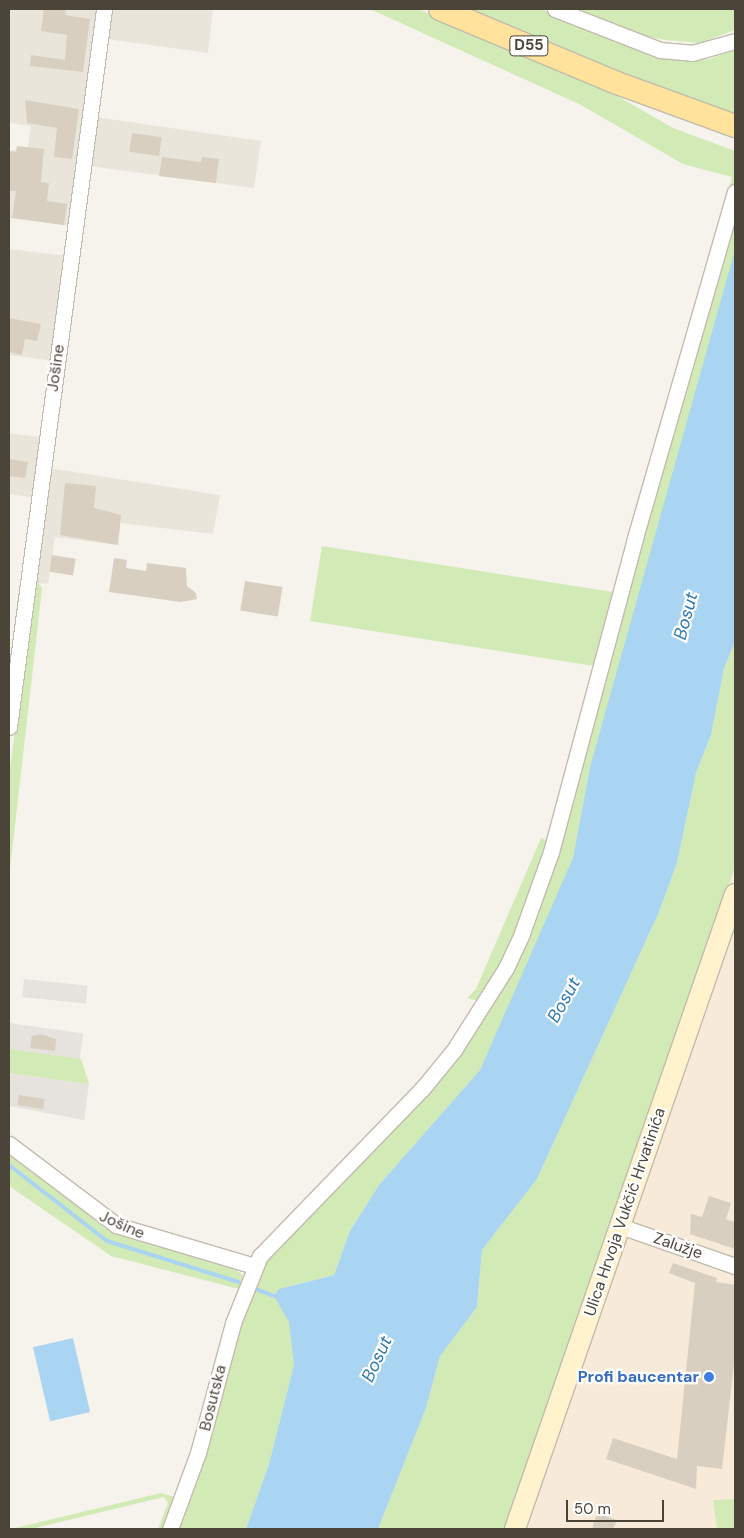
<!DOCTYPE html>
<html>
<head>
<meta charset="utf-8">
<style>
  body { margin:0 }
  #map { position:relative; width:744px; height:1538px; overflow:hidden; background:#f6f3ec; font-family:"DM Sans",sans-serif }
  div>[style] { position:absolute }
  .residential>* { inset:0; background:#eae5da }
  .commercial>* { inset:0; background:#f7ead8 }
  .industrial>* { inset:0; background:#e6e2dd; transform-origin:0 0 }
  .green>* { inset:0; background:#d2eab5; transform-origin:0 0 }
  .water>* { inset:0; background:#a9d4f2; transform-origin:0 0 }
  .stream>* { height:4px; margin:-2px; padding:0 2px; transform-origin:2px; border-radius:2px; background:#a9d4f2 }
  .building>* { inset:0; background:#d8cfc1; transform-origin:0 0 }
  .roads { filter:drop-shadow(1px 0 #c2bbae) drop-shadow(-1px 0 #c2bbae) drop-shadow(0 1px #c2bbae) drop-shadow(0 -1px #c2bbae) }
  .street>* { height:15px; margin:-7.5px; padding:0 7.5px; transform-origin:7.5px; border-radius:7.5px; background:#fff }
  .secondary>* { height:20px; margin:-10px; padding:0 10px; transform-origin:10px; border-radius:10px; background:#fff3cd }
  .primary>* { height:22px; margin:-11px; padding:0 11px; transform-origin:11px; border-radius:11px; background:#ffe39c }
  .dots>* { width:14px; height:14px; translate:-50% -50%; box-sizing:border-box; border:2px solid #fff; border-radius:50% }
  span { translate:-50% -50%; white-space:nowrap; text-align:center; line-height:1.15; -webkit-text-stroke:4.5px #fff; paint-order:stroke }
  .shield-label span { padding:1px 4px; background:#fff; border:1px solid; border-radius:4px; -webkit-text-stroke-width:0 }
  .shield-label { font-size:15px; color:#4b4439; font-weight:700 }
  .street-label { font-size:16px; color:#4b4439 }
  .shop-label { font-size:16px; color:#366cbe; font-weight:700 }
  .right { translate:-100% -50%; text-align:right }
  .water-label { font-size:18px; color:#2e7ab2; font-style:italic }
  .frame { position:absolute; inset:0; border:10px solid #4b4439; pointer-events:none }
  .scale { position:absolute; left:566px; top:1500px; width:98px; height:22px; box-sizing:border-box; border:2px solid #4b4439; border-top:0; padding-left:6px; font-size:15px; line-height:18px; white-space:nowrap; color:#4b4439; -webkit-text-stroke:4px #fff; paint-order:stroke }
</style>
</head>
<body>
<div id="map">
  <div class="residential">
    <div style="clip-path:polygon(9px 9px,213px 9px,208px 53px,106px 39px,95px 117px,261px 141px,254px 188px,89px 166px,49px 468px,220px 495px,213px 534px,120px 523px,118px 545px,55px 537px,48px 584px,24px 582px,36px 498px,9px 494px,9px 433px,44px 438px,54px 361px,9px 355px,9px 249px,67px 256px,71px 226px,9px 218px,9px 151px,28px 147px,31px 126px,9px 123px)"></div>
  </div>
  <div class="commercial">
    <div style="clip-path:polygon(735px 867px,735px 1499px,713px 1500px,717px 1529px,504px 1529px)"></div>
  </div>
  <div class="industrial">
    <div style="left:24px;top:979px;width:64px;height:18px;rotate:6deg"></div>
    <div style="left:9px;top:1023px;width:75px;height:26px;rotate:8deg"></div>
    <div style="clip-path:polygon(9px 1073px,89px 1084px,84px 1120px,9px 1106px)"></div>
  </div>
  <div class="green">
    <div style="clip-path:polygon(370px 9px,418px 9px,591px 81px,673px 128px,735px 151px,735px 186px,725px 204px,732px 177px,683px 164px,581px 105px)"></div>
    <div style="clip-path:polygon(463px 9px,541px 9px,636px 48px,686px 60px,710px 59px,735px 50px,735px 118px)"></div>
    <div style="clip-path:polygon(575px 9px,735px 9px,735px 30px,700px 43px,666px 40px,643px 36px)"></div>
    <div style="clip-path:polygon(735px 209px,735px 250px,711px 349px,590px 767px,573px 858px,541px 935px,480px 1070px,379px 1185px,350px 1231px,334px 1275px,290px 1286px,294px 1365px,269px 1464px,246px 1529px,176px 1529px,234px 1335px,261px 1267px,277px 1246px,445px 1070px,499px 992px,581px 756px)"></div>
    <div style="left:322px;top:546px;width:296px;height:76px;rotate:9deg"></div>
    <div style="clip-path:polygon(39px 583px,42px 589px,9px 878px,9px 777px,34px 585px)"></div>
    <div style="clip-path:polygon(735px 641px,735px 867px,504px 1529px,378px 1529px,426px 1408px,440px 1356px,477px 1307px,482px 1250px,537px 1179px,659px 912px,677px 863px,696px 773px,711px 735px,724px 669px)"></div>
    <div style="clip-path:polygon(541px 838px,550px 841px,510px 949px,481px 1002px,467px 998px,476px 989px)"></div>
    <div style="clip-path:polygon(9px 1049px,81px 1059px,89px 1084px,9px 1073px)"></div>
    <div style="clip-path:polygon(9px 1152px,106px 1229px,230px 1266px,243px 1275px,239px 1289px,111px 1256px,9px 1186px)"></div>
    <div style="clip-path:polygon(161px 1493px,175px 1497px,165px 1529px,158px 1529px,168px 1503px,164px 1497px,31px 1529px,11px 1529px)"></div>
    <div style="clip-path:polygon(735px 1499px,735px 1529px,717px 1529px,713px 1500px)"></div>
  </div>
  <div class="water">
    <div style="clip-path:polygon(735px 250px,735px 641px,724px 669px,711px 735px,696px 773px,677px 863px,659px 912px,537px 1179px,482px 1250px,477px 1307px,440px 1356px,426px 1408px,378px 1529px,246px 1529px,269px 1464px,294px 1365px,289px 1322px,274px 1296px,279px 1289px,334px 1275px,350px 1231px,379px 1185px,480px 1070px,573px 858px,590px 767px)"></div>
    <div style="left:73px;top:1338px;width:76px;height:41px;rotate:77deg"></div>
  </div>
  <div class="stream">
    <div style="left:9px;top:1165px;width:124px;rotate:37.8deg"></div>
    <div style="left:107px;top:1241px;width:138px;rotate:17.3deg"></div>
    <div style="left:253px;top:1288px;width:22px;rotate:21deg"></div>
  </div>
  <div class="building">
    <div style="clip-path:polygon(44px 9px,66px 9px,65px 15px,90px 19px,83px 72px,30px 66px,31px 55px,65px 60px,67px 35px,41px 31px)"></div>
    <div style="clip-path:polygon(25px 100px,79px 109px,72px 159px,54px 157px,57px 128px,27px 123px)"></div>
    <div style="left:132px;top:133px;width:30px;height:19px;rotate:8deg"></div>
    <div style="clip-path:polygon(17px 146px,44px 149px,41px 182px,49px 183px,47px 201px,67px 204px,64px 225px,12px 218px,16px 191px,9px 191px,9px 151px,16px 152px)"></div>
    <div style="clip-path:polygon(162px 157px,201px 162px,202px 157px,219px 159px,216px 183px,159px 176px)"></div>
    <div style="clip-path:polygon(9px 318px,41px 324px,37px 341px,25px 339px,22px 355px,9px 352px)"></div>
    <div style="clip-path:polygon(9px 459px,28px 462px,25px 478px,9px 476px)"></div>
    <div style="clip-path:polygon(65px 483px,96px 486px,94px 508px,121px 515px,118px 545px,60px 535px)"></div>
    <div style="left:52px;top:555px;width:24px;height:17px;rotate:9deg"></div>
    <div style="clip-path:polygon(114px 558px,127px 560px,126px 568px,146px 571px,147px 563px,186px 568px,187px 586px,196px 593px,197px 599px,181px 602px,109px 592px)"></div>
    <div style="left:245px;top:581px;width:38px;height:30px;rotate:9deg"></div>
    <div style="clip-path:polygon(41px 1034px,56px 1039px,55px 1051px,30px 1048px,32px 1036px)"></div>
    <div style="left:19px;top:1095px;width:26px;height:10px;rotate:9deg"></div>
    <div style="clip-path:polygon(709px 1196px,731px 1203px,726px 1219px,735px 1222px,735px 1249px,690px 1234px,691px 1214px,702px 1217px)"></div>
    <div style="clip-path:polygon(673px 1263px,717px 1278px,716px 1282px,735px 1285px,735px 1355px,722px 1469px,697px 1466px,696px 1489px,606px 1459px,613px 1438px,677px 1459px,695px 1283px,669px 1273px)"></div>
    <div style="clip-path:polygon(597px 1513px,617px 1520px,613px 1529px,592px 1529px)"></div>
  </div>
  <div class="roads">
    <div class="street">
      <div style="left:555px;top:9px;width:113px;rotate:21.3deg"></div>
      <div style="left:660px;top:50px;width:32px;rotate:5deg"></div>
      <div style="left:692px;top:53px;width:45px;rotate:-15.6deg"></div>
      <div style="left:9px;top:727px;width:724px;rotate:-82.46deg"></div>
      <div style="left:9px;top:1144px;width:134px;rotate:37.1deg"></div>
      <div style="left:116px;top:1225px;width:144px;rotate:16.5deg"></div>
      <div style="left:620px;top:1226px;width:122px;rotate:19.2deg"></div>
      <div style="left:170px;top:1529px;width:81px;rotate:-69.8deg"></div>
      <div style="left:198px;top:1453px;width:135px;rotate:-74.9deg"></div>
      <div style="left:233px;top:1323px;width:72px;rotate:-68.1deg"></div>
      <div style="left:260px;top:1256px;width:233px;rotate:-45.9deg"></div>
      <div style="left:422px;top:1089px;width:50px;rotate:-50.6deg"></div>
      <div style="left:454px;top:1050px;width:97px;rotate:-57.6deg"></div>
      <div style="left:506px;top:968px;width:38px;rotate:-65deg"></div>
      <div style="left:522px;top:933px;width:86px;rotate:-70.3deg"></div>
      <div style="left:551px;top:852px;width:325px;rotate:-75deg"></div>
      <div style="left:635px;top:538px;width:360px;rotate:-73.9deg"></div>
    </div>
    <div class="secondary">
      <div style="left:515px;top:1529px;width:672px;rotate:-70.89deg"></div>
    </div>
    <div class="primary">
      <div style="left:440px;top:9px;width:192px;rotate:22.7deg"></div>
      <div style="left:617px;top:83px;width:126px;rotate:20deg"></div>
    </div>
  </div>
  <div class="dots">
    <div style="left:709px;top:1377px;background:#3f7fe0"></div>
  </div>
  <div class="shield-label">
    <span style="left:529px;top:46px">D55</span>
  </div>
  <div class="street-label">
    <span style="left:56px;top:368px;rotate:-82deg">Jošine</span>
    <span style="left:625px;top:1212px;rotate:-71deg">Ulica Hrvoja Vukčić Hrvatinića</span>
    <span style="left:122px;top:1225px;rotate:24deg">Jošine</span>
    <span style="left:678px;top:1246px;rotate:19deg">Zalužje</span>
    <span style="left:213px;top:1398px;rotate:-76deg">Bosutska</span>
  </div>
  <div class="shop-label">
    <span class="right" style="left:699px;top:1377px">Profi baucentar</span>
  </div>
  <div class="water-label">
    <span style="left:686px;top:616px;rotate:-75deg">Bosut</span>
    <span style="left:564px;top:1000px;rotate:-61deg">Bosut</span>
    <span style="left:377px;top:1359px;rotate:-65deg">Bosut</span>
  </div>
  <div class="frame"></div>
  <div class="scale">50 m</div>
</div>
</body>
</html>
